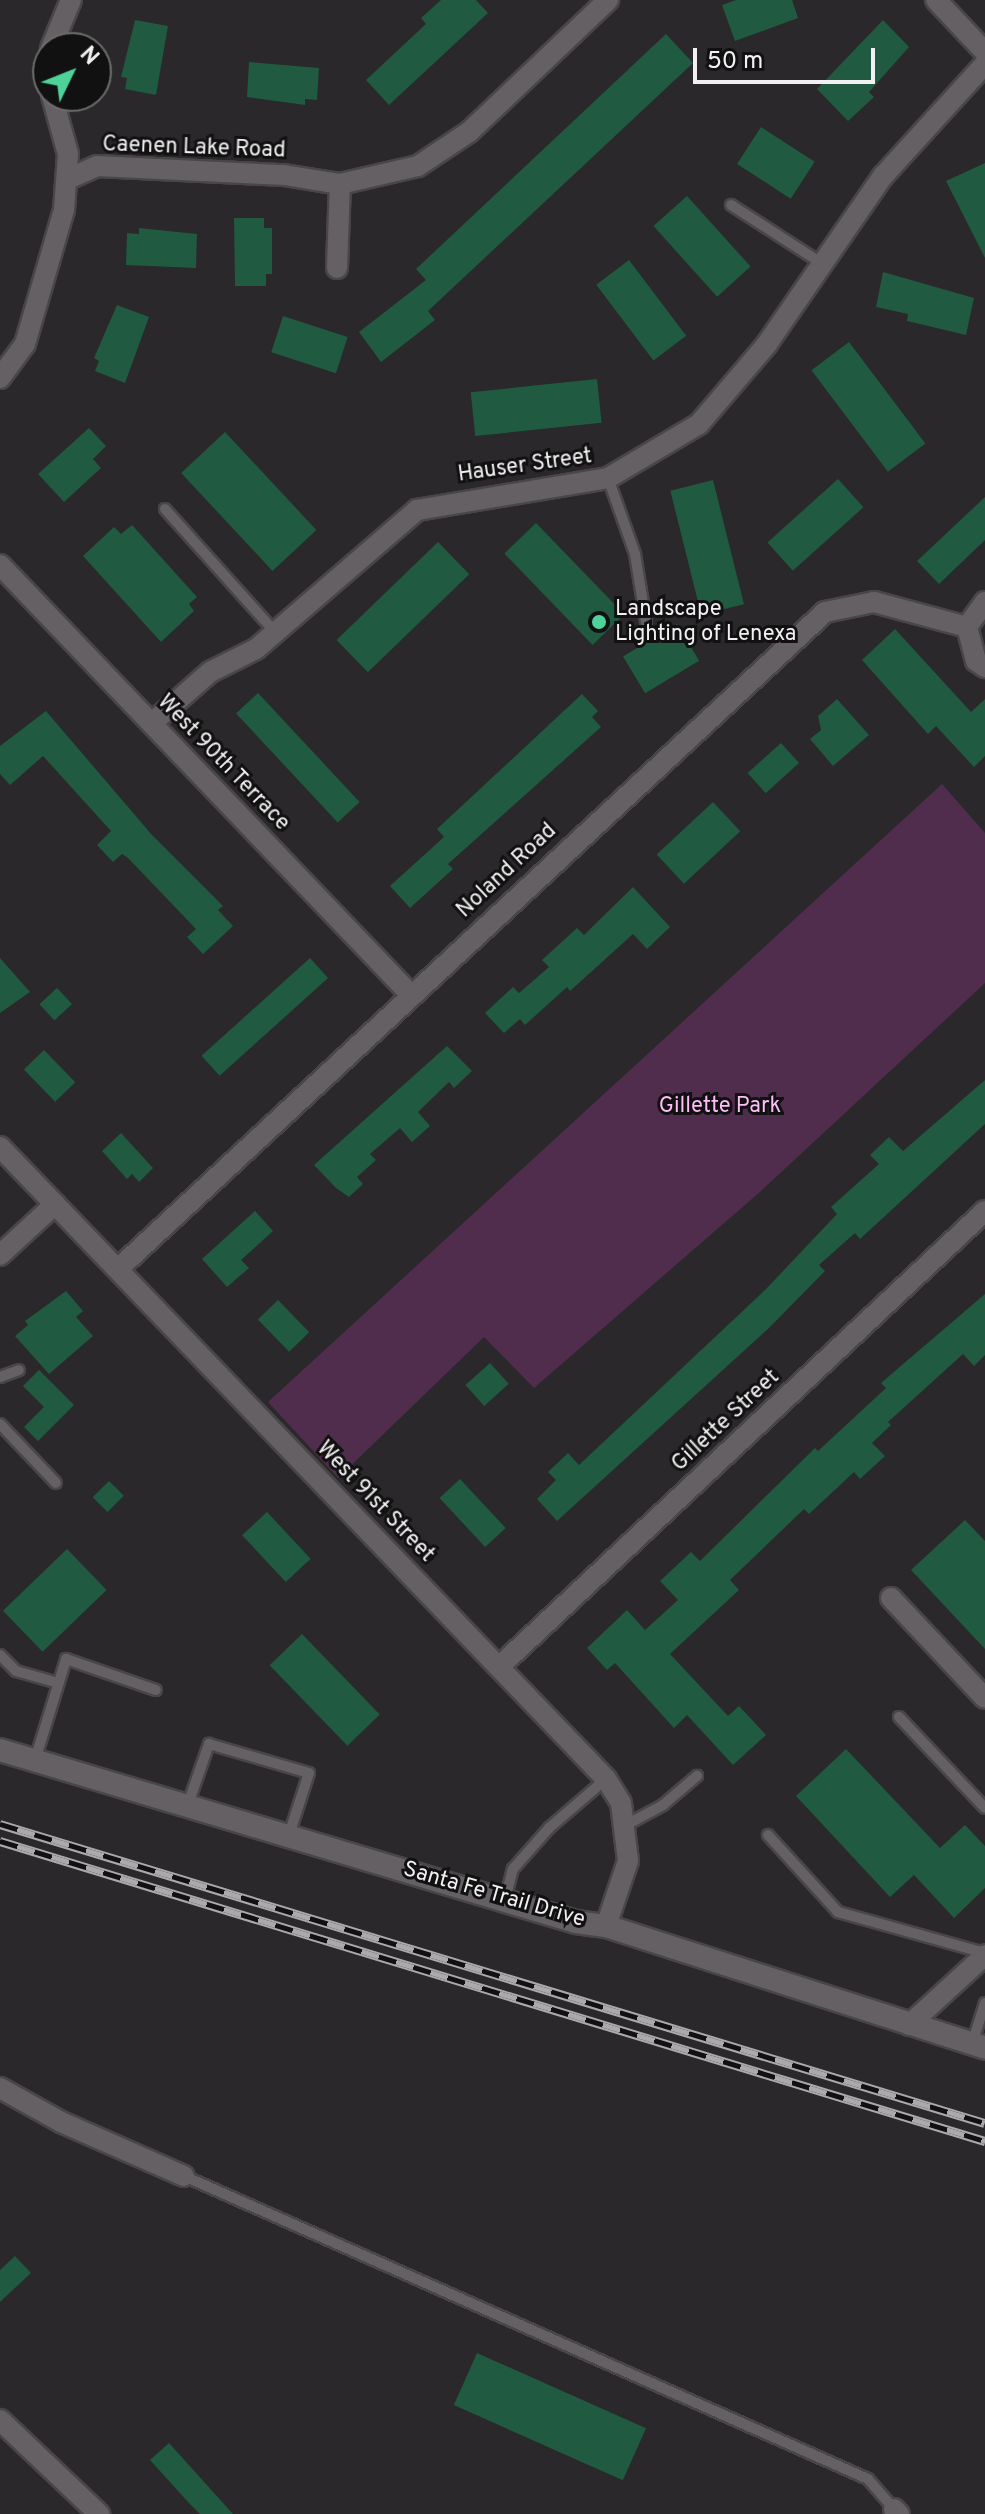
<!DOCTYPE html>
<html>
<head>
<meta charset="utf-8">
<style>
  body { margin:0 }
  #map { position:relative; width:985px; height:2514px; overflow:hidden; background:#2a282a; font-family:Overpass,sans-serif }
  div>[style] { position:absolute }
  .green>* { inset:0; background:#502d4d }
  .building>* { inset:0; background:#1f5a41; transform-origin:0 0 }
  .roads { filter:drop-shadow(2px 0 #494649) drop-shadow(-2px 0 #494649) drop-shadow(0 2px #494649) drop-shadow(0 -2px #494649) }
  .service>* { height:10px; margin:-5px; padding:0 5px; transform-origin:5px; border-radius:5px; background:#646063 }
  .minor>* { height:20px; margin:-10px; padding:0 10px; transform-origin:10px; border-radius:10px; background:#646063 }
  .secondary>* { height:22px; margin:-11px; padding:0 11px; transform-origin:11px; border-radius:11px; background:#646063 }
  .rail>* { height:9px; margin-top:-4.5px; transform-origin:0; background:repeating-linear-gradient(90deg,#121112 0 18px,#aba9ab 0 36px); box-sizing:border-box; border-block:2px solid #aba9ab }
  .dots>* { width:22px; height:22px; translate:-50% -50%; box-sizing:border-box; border:4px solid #121112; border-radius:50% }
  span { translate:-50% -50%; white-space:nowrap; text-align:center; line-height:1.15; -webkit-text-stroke:6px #121112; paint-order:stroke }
  .street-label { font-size:22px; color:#f2f0f2 }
  .poi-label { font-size:22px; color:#f2f0f2 }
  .left { translate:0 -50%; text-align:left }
  .park-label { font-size:22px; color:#febdf8 }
  .north { position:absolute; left:32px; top:32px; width:80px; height:80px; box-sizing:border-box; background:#121112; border:2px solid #6c6a6c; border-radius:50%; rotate:47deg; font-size:22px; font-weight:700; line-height:32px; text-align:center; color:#f2f0f2 }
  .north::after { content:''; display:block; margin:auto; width:28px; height:36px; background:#4dd39a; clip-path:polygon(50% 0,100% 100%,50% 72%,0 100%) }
  .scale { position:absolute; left:693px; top:48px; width:182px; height:36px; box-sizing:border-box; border:4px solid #f2f0f2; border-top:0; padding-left:10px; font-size:24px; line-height:28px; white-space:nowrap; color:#f2f0f2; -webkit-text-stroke:6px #121112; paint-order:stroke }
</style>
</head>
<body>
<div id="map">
  <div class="green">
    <div style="clip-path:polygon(942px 784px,985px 833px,985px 983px,761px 1191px,534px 1388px,484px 1337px,338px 1478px,268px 1402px)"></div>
  </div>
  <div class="building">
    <div style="clip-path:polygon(441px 0,476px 0,488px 13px,389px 105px,366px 80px,426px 24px,421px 18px)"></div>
    <div style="clip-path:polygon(736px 0,792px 0,798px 18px,735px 41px,722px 5px)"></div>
    <div style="clip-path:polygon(135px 20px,168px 26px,156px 95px,125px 89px,127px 78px,121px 77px)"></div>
    <div style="clip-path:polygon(883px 20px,909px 47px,869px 92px,874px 97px,848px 121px,817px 89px)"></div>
    <div style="clip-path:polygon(666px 34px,693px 63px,428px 311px,435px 320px,381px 362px,359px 332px,426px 280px,416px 269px)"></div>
    <div style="clip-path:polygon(249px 62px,319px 68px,317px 100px,305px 99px,305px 105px,247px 97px)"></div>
    <div style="left:761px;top:127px;width:64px;height:44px;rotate:33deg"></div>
    <div style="clip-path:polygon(985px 163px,985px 258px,946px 181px)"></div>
    <div style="left:687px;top:196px;width:95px;height:45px;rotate:48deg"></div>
    <div style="clip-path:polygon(234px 218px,264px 218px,264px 228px,272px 228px,272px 274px,266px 274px,266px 286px,235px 286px)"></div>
    <div style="clip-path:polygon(139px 228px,197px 234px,196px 268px,126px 265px,127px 233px,139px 234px)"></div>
    <div style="left:629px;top:260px;width:95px;height:41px;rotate:53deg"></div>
    <div style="clip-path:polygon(883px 272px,974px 298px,966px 335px,907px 321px,908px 314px,876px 307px)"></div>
    <div style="clip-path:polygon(117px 305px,149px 317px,125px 383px,95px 371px,99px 361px,94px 358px)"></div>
    <div style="left:283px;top:316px;width:68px;height:38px;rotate:18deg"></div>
    <div style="left:849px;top:342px;width:127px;height:47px;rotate:53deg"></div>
    <div style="left:597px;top:379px;width:44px;height:127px;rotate:84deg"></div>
    <div style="clip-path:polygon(89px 428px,106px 446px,93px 459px,101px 468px,64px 502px,38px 474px)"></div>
    <div style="left:225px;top:432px;width:134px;height:60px;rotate:47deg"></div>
    <div style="left:838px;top:479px;width:38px;height:95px;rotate:48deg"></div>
    <div style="left:713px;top:480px;width:128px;height:44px;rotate:76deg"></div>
    <div style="clip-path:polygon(985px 497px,985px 540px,939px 584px,917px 561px)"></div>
    <div style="left:536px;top:523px;width:127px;height:44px;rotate:46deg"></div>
    <div style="clip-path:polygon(132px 525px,197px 597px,189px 604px,194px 611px,161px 642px,83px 556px,114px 527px,121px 534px)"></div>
    <div style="left:438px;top:542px;width:45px;height:141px;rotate:46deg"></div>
    <div style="left:677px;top:624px;width:43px;height:63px;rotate:59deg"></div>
    <div style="clip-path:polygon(895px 629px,971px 712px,985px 699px,985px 756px,974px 767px,936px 726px,928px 734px,862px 660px)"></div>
    <div style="left:258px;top:693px;width:149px;height:30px;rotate:47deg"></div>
    <div style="clip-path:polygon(582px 694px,598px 711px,592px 717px,601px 727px,448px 864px,453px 869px,410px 908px,390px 886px,444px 837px,437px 829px)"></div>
    <div style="clip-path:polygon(837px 699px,869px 735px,833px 766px,810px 739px,821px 730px,818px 716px)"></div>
    <div style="clip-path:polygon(46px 711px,152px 835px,223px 906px,218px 910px,233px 926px,203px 954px,187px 937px,196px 929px,128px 858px,122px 854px,113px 862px,97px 845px,111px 831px,43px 756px,10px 785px,0 774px,0 746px)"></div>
    <div style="left:781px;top:743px;width:27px;height:45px;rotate:48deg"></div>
    <div style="left:713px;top:802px;width:40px;height:77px;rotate:47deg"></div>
    <div style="clip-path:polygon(633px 887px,670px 927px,647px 949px,633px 934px,570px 991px,567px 987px,525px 1025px,520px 1019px,504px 1033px,485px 1013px,513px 987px,519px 993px,549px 967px,542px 960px,577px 928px,584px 935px)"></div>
    <div style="clip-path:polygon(0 958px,30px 992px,0 1013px)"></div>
    <div style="left:310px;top:958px;width:27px;height:146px;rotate:48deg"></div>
    <div style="left:57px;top:988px;width:22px;height:24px;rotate:47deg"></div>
    <div style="clip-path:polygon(447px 1046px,472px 1071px,454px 1088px,449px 1082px,418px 1112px,430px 1126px,412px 1142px,400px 1128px,370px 1154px,376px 1160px,357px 1177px,363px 1184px,349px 1197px,336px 1188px,314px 1165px)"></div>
    <div style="left:44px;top:1050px;width:45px;height:28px;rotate:46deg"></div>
    <div style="clip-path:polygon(985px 1080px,985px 1124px,860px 1239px,855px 1233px,819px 1265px,825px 1271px,769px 1328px,557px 1521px,537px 1499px,556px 1480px,548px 1472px,568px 1453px,579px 1465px,766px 1289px,837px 1214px,831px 1207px,879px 1164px,870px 1155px,889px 1137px,903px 1151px)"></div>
    <div style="clip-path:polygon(121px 1133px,153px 1168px,139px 1182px,132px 1174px,127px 1179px,102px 1151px)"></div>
    <div style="clip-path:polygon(255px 1211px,273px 1231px,241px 1260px,249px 1268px,227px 1287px,202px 1259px)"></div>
    <div style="clip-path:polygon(66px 1291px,83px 1311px,76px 1317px,93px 1336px,49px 1374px,15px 1336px,28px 1325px,25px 1321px)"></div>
    <div style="clip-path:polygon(985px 1294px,985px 1355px,974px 1366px,963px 1354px,888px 1422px,891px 1425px,872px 1443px,885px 1456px,860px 1479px,854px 1472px,809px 1514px,804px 1509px,730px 1580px,739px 1590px,670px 1654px,728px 1716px,739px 1706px,766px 1735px,733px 1765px,687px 1715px,674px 1728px,615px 1663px,607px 1670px,587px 1648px,627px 1610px,645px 1630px,678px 1600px,660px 1581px,691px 1552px,700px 1561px,815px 1448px,818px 1451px,886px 1388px,881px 1383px)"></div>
    <div style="left:278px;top:1300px;width:45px;height:28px;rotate:46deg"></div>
    <div style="left:490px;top:1363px;width:28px;height:33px;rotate:48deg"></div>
    <div style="clip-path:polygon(39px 1370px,74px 1405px,38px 1441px,24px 1427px,44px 1407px,23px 1386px)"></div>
    <div style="left:460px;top:1479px;width:67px;height:28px;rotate:47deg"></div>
    <div style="left:109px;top:1481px;width:21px;height:23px;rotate:45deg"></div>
    <div style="left:267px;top:1512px;width:64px;height:34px;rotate:47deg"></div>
    <div style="clip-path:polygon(965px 1520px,985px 1541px,985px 1649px,911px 1570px)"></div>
    <div style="left:67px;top:1549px;width:57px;height:89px;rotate:46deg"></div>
    <div style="left:302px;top:1634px;width:112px;height:45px;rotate:46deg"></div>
    <div style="clip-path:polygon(846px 1749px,940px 1848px,965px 1825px,985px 1846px,985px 1888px,954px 1918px,914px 1875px,890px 1897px,796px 1796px)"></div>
    <div style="clip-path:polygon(15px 2256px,31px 2273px,0 2302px,0 2270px)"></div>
    <div style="left:477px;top:2353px;width:185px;height:57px;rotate:24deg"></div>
    <div style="clip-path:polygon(169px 2443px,233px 2514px,200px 2514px,188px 2502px,150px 2460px)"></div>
  </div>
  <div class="roads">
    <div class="service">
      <div style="left:731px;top:205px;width:109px;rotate:32.7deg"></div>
      <div style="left:608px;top:478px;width:81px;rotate:70.4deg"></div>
      <div style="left:635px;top:554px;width:69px;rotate:80.8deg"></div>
      <div style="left:165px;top:509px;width:166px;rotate:48.2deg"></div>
      <div style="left:0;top:1377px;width:20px;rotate:-20deg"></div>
      <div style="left:0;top:1424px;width:81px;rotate:46.5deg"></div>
      <div style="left:0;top:1655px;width:23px;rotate:45deg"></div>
      <div style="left:16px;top:1671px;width:44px;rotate:15.9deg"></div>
      <div style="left:899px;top:1717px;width:125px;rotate:46.6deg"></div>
      <div style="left:35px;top:1760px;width:106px;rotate:-72.9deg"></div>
      <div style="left:66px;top:1659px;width:95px;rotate:19deg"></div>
      <div style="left:188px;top:1804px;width:64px;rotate:-70.7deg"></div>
      <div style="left:209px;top:1744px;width:104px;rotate:16.2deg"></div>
      <div style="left:309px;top:1773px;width:65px;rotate:107.9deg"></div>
      <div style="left:626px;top:1825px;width:42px;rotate:-28.4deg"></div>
      <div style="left:663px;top:1805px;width:45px;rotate:-40.5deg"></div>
      <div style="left:768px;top:1835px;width:104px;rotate:47.7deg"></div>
      <div style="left:838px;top:1912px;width:153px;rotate:15.6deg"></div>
      <div style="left:505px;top:1900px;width:32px;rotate:-76deg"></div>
      <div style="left:513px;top:1869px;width:55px;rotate:-48.7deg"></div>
      <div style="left:549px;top:1828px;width:75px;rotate:-40.7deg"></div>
      <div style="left:972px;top:2044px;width:43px;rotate:-72.4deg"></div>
      <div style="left:184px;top:2176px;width:748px;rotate:23.89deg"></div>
      <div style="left:868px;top:2479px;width:40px;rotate:49deg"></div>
    </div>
    <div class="minor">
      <div style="left:936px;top:0;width:71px;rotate:46.7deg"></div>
      <div style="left:51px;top:48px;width:52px;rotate:-67.4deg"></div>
      <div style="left:68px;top:179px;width:32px;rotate:-24deg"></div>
      <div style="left:97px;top:166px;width:187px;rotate:2.8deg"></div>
      <div style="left:284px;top:175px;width:57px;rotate:9.1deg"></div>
      <div style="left:340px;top:184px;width:80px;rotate:-13deg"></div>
      <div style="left:418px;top:166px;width:61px;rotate:-33.7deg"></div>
      <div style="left:469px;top:132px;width:192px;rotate:-43.5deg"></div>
      <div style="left:337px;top:268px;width:84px;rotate:-88deg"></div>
      <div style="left:0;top:378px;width:42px;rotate:-53.7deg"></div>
      <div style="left:25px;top:344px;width:140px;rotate:-73.8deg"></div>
      <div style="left:64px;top:210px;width:56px;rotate:-85.9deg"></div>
      <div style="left:68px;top:154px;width:60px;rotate:-105.4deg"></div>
      <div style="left:0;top:565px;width:595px;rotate:46.29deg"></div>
      <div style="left:985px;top:602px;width:31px;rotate:126deg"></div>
      <div style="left:967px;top:627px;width:35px;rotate:75deg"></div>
      <div style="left:976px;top:661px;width:11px;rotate:34deg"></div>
      <div style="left:152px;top:723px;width:77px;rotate:-41.3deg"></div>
      <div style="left:210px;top:672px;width:51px;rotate:-26.6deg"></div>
      <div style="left:256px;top:649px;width:213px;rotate:-40.8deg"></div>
      <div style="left:417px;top:510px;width:194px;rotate:-9.5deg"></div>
      <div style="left:608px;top:478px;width:106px;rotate:-30.7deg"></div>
      <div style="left:699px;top:424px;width:105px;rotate:-49.6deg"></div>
      <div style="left:767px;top:344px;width:204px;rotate:-55.4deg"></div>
      <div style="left:883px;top:176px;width:151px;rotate:-47.7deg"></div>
      <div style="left:0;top:1147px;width:876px;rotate:46.2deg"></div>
      <div style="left:606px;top:1779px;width:28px;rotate:58deg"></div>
      <div style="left:621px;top:1803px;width:58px;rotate:83.1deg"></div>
      <div style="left:628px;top:1861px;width:69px;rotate:108.7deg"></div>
      <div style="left:0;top:1255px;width:75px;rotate:-42.8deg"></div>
      <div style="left:118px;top:1269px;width:965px;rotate:-42.9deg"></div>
      <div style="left:825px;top:612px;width:50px;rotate:-11.5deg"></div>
      <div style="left:874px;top:602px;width:96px;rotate:15deg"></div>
      <div style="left:891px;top:1598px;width:137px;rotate:46.8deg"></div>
      <div style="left:500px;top:1666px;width:665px;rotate:-43.17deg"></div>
      <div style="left:909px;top:2025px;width:103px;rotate:-42.6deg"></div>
      <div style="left:0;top:2088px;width:70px;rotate:29.1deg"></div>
      <div style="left:61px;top:2122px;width:134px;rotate:23.7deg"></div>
      <div style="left:0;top:2420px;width:137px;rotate:43.5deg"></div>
      <div style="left:894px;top:2509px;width:7px;rotate:45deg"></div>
    </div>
    <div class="secondary">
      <div style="left:0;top:1750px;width:601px;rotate:16.63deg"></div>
      <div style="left:576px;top:1922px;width:30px;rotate:8deg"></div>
      <div style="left:606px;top:1926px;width:398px;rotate:17.8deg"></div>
    </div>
  </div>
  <div class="rail">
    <div style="left:0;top:1824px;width:1029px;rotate:16.89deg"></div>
    <div style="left:0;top:1841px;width:1030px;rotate:16.94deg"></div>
  </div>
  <div class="dots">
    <div style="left:599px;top:622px;background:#4dd39a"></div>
  </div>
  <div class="street-label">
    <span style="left:194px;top:148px;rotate:2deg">Caenen Lake Road</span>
    <span style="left:525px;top:466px;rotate:-8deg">Hauser Street</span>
    <span style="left:223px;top:763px;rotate:46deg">West 90th Terrace</span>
    <span style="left:507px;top:871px;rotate:-43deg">Noland Road</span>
    <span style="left:726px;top:1421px;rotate:-43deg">Gillette Street</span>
    <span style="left:375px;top:1502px;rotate:46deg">West 91st Street</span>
    <span style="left:494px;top:1895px;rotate:16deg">Santa Fe Trail Drive</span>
  </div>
  <div class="poi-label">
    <span class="left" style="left:615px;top:622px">Landscape<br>Lighting of Lenexa</span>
  </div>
  <div class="park-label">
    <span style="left:720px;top:1107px">Gillette Park</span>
  </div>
  <div class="north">N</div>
  <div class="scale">50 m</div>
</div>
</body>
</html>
